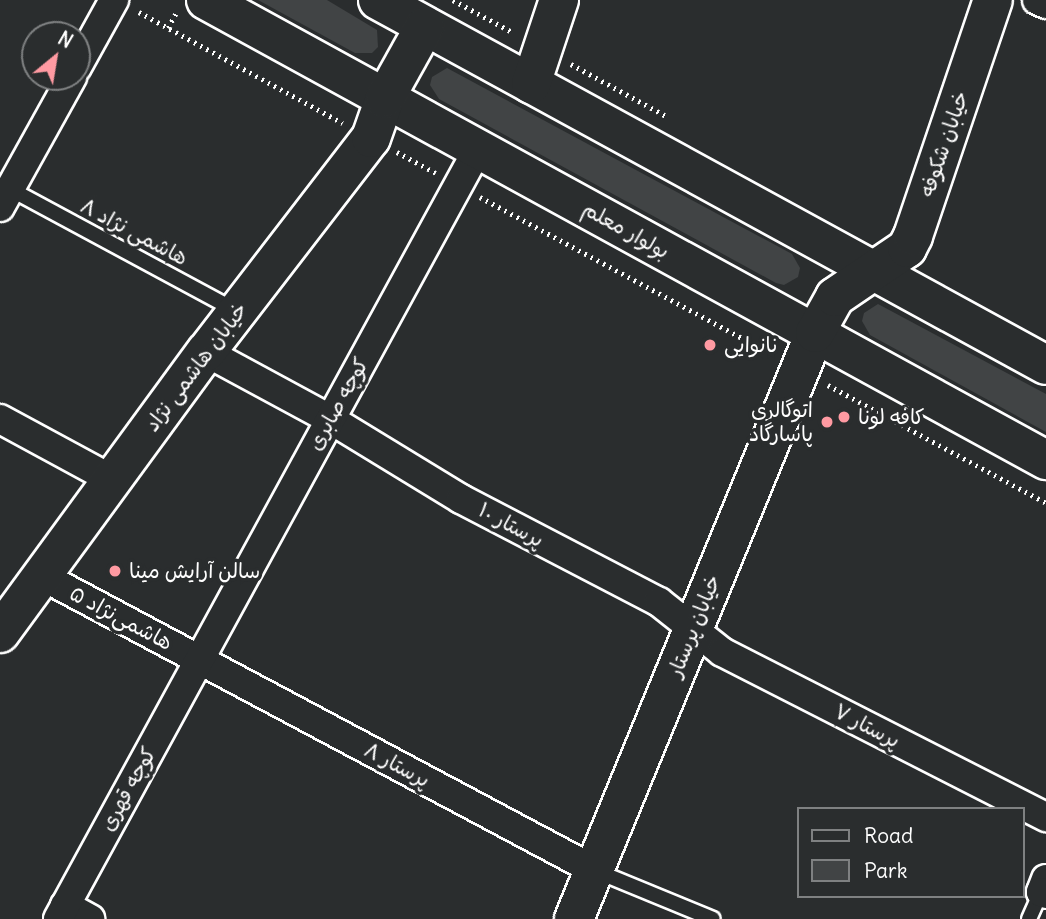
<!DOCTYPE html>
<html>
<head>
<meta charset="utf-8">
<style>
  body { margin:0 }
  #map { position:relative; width:1046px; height:919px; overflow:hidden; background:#2a2d2e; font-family:Delius,"Playpen Sans Arabic",sans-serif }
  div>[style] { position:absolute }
  .green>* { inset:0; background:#414445 }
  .path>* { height:4.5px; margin-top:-2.25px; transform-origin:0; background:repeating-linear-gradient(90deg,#fff 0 2px,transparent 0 7px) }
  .roads { filter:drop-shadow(2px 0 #fff) drop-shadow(-2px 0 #fff) drop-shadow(0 2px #fff) drop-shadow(0 -2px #fff) }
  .lane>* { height:14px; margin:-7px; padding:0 7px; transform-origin:7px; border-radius:7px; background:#2a2d2e }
  .street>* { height:28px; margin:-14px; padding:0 14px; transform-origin:14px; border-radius:14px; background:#2a2d2e }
  .secondary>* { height:38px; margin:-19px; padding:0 19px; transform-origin:19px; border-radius:19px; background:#2a2d2e }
  .dots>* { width:19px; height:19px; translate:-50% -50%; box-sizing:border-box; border:4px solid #2a2d2e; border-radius:50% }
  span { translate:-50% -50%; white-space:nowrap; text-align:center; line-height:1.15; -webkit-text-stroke:7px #2a2d2e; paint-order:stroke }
  .street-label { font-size:21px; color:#fff }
  .poi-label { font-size:21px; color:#fff }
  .left { translate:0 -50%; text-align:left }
  .right { translate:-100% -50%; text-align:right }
  .legend { position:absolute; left:797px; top:807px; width:228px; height:91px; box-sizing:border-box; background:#2a2d2e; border:2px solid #7f8182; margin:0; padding:9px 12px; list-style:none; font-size:21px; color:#fff }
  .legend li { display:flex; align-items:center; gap:14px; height:35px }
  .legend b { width:35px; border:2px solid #7f8182 }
  .north { position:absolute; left:21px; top:21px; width:70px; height:70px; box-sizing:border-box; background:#2a2d2e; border:2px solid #7f8182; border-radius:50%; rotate:30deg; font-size:19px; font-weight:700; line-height:28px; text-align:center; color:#fff }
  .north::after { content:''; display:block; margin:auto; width:24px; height:32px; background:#ff9aa2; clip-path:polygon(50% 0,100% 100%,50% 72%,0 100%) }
</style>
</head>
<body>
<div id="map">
  <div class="green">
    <div style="clip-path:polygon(258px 0,327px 0,377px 30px,378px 47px,372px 53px,355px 53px)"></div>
    <div style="clip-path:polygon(447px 68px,792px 254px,800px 268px,798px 277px,784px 285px,776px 283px,439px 99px,430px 85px,432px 77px)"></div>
    <div style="clip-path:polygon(878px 304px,1046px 394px,1046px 432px,870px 335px,862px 321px,864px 313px)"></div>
  </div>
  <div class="path">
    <div style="left:453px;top:0;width:69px;rotate:28.4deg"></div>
    <div style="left:139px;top:12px;width:232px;rotate:28.6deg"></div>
    <div style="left:168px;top:28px;width:17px;rotate:-62deg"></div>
    <div style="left:571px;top:64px;width:111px;rotate:28.7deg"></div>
    <div style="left:397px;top:152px;width:44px;rotate:28.3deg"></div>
    <div style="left:480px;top:197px;width:331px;rotate:28.3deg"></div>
    <div style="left:828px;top:385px;width:248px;rotate:28.4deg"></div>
  </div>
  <div class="roads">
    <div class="lane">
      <div style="left:10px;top:189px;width:258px;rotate:28.3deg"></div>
      <div style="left:596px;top:871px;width:126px;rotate:22.3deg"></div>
      <div style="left:1029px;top:919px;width:30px;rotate:-66deg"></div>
    </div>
    <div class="street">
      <div style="left:1037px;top:0;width:10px;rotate:24deg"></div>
      <div style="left:77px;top:67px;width:77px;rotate:-61.1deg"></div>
      <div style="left:0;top:207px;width:149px;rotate:-61deg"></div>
      <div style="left:206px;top:352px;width:141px;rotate:28.4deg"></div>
      <div style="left:330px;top:419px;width:153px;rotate:31.4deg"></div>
      <div style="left:461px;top:499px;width:223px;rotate:27.5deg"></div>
      <div style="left:659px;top:602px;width:80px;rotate:38.4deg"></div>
      <div style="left:722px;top:652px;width:364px;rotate:27deg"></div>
      <div style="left:0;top:419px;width:126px;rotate:28.4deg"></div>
      <div style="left:42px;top:576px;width:625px;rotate:28.04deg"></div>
      <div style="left:1046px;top:879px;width:14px;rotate:111deg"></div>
      <div style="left:1041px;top:892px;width:5px;rotate:22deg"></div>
      <div style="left:65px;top:905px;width:29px;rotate:29deg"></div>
      <div style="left:58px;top:919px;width:877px;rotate:-61.39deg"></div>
    </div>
    <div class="secondary">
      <div style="left:206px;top:0;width:958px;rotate:28.71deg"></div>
      <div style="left:378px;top:0;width:761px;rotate:28.65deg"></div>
      <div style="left:531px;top:84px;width:89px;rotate:-71.6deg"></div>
      <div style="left:0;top:633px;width:348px;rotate:-53.8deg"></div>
      <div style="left:206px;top:352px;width:270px;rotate:-52.4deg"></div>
      <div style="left:371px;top:138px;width:42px;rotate:-70.7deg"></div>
      <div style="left:385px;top:98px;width:82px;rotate:-60.9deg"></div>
      <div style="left:574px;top:919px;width:634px;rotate:-67.64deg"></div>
      <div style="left:815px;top:333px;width:41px;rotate:-60.9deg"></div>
      <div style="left:835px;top:297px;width:87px;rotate:-34.2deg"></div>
      <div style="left:907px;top:248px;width:13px;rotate:-63deg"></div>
      <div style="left:913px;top:236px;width:249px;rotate:-71.3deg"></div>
    </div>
  </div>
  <div class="dots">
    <div style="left:710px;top:345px;background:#ff9aa2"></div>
    <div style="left:844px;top:417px;background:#ff9aa2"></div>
    <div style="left:827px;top:422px;background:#ff9aa2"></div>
    <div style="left:115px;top:571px;background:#ff9aa2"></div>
  </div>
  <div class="street-label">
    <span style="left:944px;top:144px;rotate:-71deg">خیابان شکوفه</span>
    <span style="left:626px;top:230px;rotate:29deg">بولوار معلم</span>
    <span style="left:134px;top:232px;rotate:28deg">هاشمی نژاد ۸</span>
    <span style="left:196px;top:367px;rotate:-53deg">خیابان هاشمی نژاد</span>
    <span style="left:338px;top:404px;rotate:-61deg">کوچه صابری</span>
    <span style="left:511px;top:525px;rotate:28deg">پرستار ۱۰</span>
    <span style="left:121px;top:618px;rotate:28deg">هاشمی‌نژاد ۵</span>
    <span style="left:694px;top:626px;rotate:-68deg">خیابان پرستار</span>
    <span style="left:867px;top:726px;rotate:27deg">پرستار ۷</span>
    <span style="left:397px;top:765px;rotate:28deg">پرستار ۸</span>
    <span style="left:128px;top:789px;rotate:-61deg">کوچه قهری</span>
  </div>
  <div class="poi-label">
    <span class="left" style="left:724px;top:345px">نانوایی</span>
    <span class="right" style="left:813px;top:422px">اتوگالری<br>پاسارگاد</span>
    <span class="left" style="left:858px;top:417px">کافه لونا</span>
    <span class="left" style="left:129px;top:571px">سالن آرایش مینا</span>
  </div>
  <ul class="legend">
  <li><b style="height:9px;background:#2a2d2e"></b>Road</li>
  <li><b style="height:19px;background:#414445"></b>Park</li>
  </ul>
  <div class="north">N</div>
</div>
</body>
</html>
